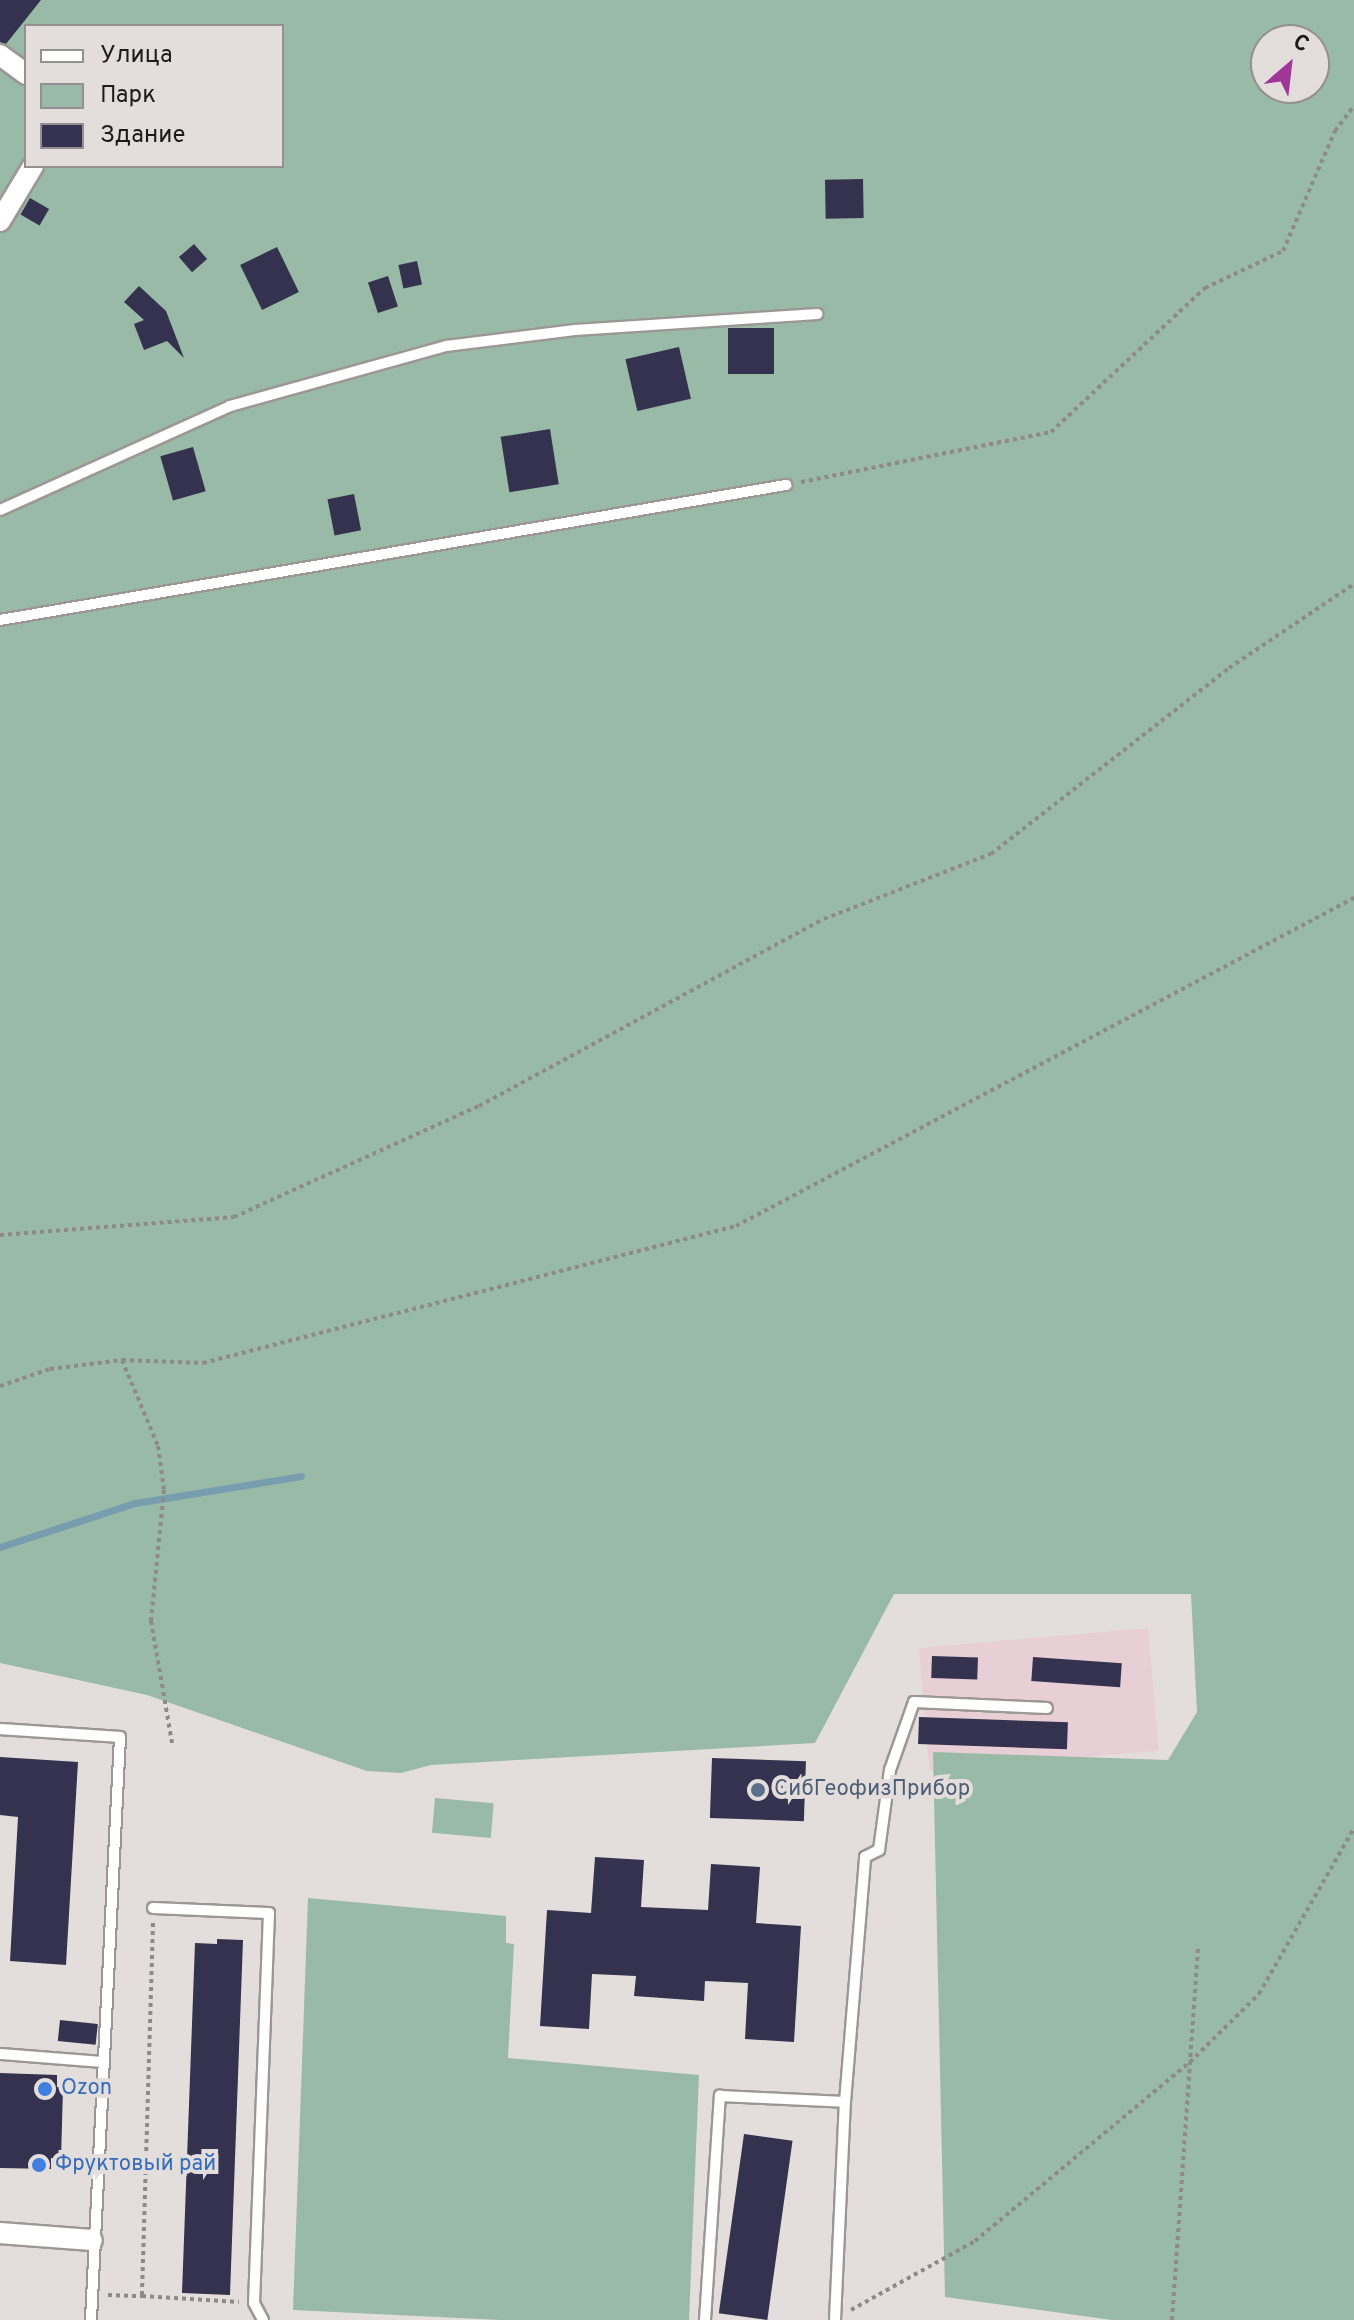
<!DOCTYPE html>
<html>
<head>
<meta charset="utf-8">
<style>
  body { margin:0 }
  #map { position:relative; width:1354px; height:2320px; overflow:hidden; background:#e3dedc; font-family:Overpass,sans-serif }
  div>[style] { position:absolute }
  .industrial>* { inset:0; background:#e8ced5; transform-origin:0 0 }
  .green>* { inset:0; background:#99baa6; transform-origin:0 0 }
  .stream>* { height:7px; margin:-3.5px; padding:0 3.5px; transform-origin:3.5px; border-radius:3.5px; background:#779daf }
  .building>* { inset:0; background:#34324e; transform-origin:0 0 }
  .path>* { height:4px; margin-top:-2px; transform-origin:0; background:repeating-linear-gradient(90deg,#8e8a89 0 4px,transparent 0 8px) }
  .roads { filter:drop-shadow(2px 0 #9c9795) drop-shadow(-2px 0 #9c9795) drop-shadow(0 2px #9c9795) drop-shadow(0 -2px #9c9795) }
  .service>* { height:10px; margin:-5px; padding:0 5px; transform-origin:5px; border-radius:5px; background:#fff }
  .minor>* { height:20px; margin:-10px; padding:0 10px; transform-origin:10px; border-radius:10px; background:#fff }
  .dots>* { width:22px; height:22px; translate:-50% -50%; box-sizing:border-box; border:4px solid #e3dedc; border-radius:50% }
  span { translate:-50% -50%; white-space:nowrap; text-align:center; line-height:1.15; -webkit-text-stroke:8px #e3dedc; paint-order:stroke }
  .service-label { font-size:22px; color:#4e5e75 }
  .left { translate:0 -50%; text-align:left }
  .shop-label { font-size:22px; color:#366cbe }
  .legend { position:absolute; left:24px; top:24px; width:260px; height:144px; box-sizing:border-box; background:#e3dedc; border:2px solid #94908f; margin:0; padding:10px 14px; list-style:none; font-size:24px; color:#1d1c1b }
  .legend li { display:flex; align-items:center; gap:16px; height:40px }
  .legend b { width:40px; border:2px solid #94908f }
  .north { position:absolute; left:1250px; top:24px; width:80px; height:80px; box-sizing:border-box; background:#e3dedc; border:2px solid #94908f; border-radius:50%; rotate:28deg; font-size:22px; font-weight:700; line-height:32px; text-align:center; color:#1d1c1b }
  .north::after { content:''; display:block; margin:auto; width:28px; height:36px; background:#a03698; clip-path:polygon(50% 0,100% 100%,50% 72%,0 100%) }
</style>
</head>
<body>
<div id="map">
  <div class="industrial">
    <div style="left:1148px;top:1628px;width:123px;height:230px;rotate:85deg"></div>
  </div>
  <div class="green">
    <div style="clip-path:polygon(evenodd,0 0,1354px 0,1354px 2320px,1112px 2320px,945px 2297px,933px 1752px,1168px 1760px,1197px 1712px,1191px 1594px,894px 1594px,815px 1743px,431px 1765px,401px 1773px,367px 1771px,147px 1695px,0 1663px,0 0,26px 26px,282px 26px,282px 166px,26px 166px,26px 26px,0 0,1266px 40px,1314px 40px,1314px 88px,1266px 88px,1266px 40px)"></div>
    <div style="left:435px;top:1798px;width:59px;height:35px;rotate:5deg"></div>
    <div style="clip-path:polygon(308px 1898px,506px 1916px,506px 1943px,514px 1944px,508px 2058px,699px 2075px,689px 2320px,500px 2320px,293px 2310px)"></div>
  </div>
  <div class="stream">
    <div style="left:0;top:1547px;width:142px;rotate:-18.1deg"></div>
    <div style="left:135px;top:1503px;width:168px;rotate:-9.2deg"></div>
  </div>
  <div class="building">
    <div style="clip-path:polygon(0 0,41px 0,6px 44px,0 42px)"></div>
    <div style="left:863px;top:179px;width:39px;height:38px;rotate:89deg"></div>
    <div style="left:30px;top:198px;width:22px;height:19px;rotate:30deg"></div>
    <div style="left:194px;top:244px;width:20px;height:20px;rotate:49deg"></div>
    <div style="left:277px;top:247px;width:50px;height:41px;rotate:64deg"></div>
    <div style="left:417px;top:261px;width:24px;height:19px;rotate:78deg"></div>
    <div style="left:388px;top:276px;width:32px;height:21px;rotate:72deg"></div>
    <div style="clip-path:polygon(139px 286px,166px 311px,184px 358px,167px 341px,144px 350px,134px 324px,144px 320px,124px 302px)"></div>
    <div style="left:728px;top:328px;width:46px;height:46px"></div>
    <div style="left:679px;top:347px;width:53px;height:55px;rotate:77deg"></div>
    <div style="left:550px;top:429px;width:56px;height:50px;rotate:81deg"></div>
    <div style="left:193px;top:447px;width:46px;height:34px;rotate:74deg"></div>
    <div style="left:354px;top:494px;width:37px;height:27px;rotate:79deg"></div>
    <div style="left:932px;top:1656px;width:46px;height:22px;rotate:2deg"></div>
    <div style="left:1033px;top:1657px;width:89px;height:24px;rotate:4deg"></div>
    <div style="left:919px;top:1717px;width:149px;height:27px;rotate:2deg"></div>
    <div style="clip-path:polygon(0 1757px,78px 1762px,66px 1965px,10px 1961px,18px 1817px,0 1815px)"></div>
    <div style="left:712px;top:1758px;width:94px;height:60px;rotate:2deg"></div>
    <div style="clip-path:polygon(595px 1857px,644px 1860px,641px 1907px,708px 1910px,711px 1864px,760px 1867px,756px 1923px,801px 1926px,794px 2042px,745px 2039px,748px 1983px,705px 1981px,704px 2001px,634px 1996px,636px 1976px,592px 1974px,589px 2029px,540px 2026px,547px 1910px,591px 1913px)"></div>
    <div style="clip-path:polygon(217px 1939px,243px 1940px,230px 2295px,182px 2293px,195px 1943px,217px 1944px)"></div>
    <div style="left:60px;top:2020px;width:38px;height:21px;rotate:6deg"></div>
    <div style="clip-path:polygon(0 2073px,57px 2075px,57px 2087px,63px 2088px,61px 2159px,51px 2158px,51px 2169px,0 2168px)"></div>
    <div style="left:744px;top:2134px;width:49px;height:181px;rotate:8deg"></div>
  </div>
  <div class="path">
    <div style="left:801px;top:482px;width:255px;rotate:-11.3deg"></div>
    <div style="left:1051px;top:432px;width:211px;rotate:-43.1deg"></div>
    <div style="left:1205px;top:288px;width:86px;rotate:-25.4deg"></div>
    <div style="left:1283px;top:251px;width:131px;rotate:-66.6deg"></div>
    <div style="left:1335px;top:131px;width:31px;rotate:-53deg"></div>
    <div style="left:0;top:1235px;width:235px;rotate:-4.4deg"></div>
    <div style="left:234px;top:1217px;width:269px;rotate:-24.4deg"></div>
    <div style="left:479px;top:1106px;width:392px;rotate:-28.5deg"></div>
    <div style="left:824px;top:919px;width:179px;rotate:-21.3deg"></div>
    <div style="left:991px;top:854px;width:302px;rotate:-38deg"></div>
    <div style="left:1229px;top:668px;width:151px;rotate:-33.9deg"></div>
    <div style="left:122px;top:1360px;width:93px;rotate:67.3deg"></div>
    <div style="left:158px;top:1446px;width:44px;rotate:82.2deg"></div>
    <div style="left:164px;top:1490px;width:132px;rotate:95.7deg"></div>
    <div style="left:151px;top:1621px;width:124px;rotate:80.2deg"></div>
    <div style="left:0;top:1386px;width:53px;rotate:-18.8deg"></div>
    <div style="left:50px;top:1369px;width:73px;rotate:-7.1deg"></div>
    <div style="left:122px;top:1360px;width:81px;rotate:2.1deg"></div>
    <div style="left:203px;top:1363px;width:550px;rotate:-14.42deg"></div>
    <div style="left:736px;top:1226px;width:700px;rotate:-27.96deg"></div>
    <div style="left:153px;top:1923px;width:373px;rotate:91.7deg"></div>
    <div style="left:142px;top:2296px;width:97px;rotate:3.5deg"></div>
    <div style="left:108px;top:2295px;width:34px;rotate:2deg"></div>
    <div style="left:851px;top:2310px;width:142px;rotate:-29.1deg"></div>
    <div style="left:975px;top:2241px;width:280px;rotate:-39.8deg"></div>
    <div style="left:1190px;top:2062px;width:97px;rotate:-44.6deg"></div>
    <div style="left:1259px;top:1994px;width:191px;rotate:-60.2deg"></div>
    <div style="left:1172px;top:2320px;width:376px;rotate:-86deg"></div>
  </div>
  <div class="roads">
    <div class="service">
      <div style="left:0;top:510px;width:252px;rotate:-24.3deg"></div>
      <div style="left:230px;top:406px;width:224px;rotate:-15.5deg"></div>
      <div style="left:446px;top:346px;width:130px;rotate:-7.1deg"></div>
      <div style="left:575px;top:330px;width:243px;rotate:-3.8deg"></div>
      <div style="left:0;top:620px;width:798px;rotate:-9.75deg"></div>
      <div style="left:0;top:1729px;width:120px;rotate:3.8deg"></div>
      <div style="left:120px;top:1737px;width:584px;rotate:92.85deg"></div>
      <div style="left:153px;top:1908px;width:116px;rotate:2.5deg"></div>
      <div style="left:269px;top:1913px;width:390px;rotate:92.2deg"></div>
      <div style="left:254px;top:2303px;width:19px;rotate:62deg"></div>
      <div style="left:0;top:2054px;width:101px;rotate:4.5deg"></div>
      <div style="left:705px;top:2320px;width:225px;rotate:-86.2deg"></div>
      <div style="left:720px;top:2096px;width:125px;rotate:2.7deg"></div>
      <div style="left:835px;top:2320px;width:218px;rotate:-87.4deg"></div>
      <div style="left:845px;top:2102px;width:246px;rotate:-85.3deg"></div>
      <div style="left:865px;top:1857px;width:16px;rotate:-27deg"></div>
      <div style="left:879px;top:1850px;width:81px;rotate:-82.2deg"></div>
      <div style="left:890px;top:1770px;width:72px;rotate:-70.6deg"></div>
      <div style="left:914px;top:1702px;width:133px;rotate:2.6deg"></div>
    </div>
    <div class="minor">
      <div style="left:0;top:55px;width:32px;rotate:36deg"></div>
      <div style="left:0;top:221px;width:64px;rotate:-59deg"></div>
      <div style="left:0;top:2233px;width:92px;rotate:4.4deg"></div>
    </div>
  </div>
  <div class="dots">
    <div style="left:758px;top:1790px;background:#5c6f8a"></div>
    <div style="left:45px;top:2089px;background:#3f7fe0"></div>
    <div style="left:39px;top:2165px;background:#3f7fe0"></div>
  </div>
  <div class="service-label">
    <span class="left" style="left:774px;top:1790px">СибГеофизПрибор</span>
  </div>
  <div class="shop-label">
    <span class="left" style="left:61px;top:2089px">Ozon</span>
    <span class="left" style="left:55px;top:2165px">Фруктовый рай</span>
  </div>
  <ul class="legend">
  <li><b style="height:10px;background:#fff"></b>Улица</li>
  <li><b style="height:22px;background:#99baa6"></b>Парк</li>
  <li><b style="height:22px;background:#34324e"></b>Здание</li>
  </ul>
  <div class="north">С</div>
</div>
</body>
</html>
